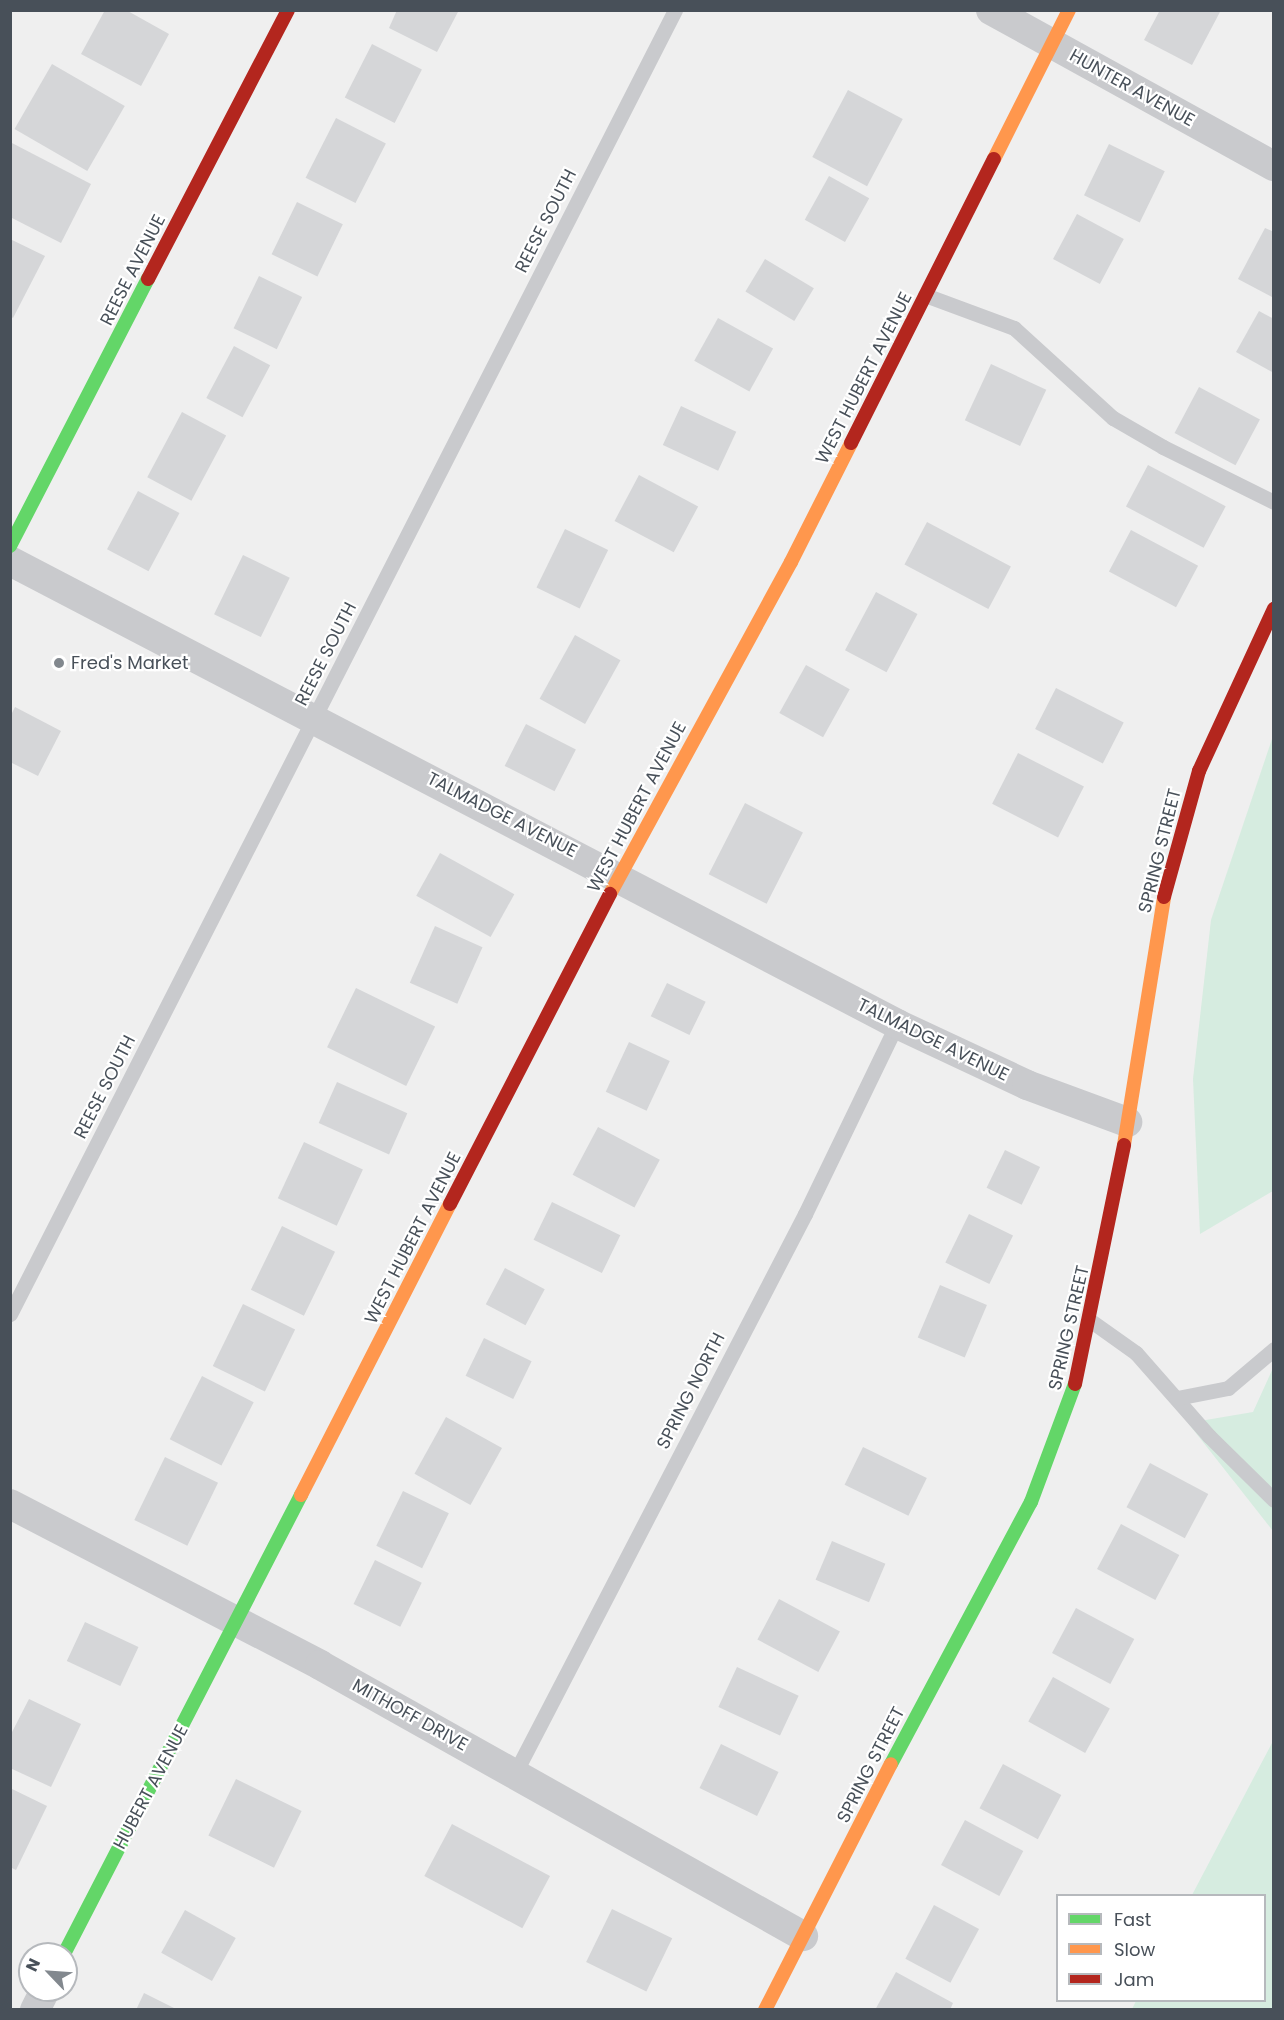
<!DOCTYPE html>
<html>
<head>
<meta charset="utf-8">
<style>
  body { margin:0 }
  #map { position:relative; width:1284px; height:2020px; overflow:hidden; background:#efefef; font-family:Poppins,sans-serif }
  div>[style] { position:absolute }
  .green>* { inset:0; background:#d6ece0 }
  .building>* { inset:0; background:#d5d6d8; transform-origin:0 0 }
  .lane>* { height:15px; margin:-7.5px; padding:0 7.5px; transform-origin:7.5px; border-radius:7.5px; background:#c9cacd }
  .street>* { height:30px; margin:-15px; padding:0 15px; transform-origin:15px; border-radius:15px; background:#c9cacd }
  .fast>* { height:14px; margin:-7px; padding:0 7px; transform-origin:7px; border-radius:7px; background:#63d668 }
  .slow>* { height:14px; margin:-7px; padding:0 7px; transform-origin:7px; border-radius:7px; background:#ff974d }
  .jam>* { height:14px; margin:-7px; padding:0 7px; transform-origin:7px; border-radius:7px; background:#b3261e }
  .dots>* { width:16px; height:16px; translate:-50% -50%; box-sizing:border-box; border:3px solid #fff; border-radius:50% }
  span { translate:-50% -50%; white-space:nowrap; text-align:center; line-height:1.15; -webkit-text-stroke:4.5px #fff; paint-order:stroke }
  .street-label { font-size:18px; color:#485059 }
  .poi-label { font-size:18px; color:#485059 }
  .left { translate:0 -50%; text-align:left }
  .frame { position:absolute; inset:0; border:12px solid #485059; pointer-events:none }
  .legend { position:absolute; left:1056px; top:1894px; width:210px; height:108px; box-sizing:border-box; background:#fff; border:2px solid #b6b9bd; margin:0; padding:8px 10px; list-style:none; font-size:18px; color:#485059 }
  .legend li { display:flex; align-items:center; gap:12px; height:30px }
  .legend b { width:30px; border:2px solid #b6b9bd }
  .north { position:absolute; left:18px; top:1942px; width:60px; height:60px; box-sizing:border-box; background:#fff; border:2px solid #b6b9bd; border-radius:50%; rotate:295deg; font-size:16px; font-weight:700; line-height:24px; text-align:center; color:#485059 }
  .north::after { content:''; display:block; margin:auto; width:21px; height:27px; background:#82888e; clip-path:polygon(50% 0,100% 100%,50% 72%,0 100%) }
</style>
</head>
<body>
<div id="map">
  <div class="green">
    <div style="clip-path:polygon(1273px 736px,1273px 1191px,1200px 1234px,1193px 1079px,1211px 920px)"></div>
    <div style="clip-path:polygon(1273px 1368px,1273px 1531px,1188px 1423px,1253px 1412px)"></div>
    <div style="clip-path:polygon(1273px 1741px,1273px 2009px,1132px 2009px,1136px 2001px,1264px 2000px,1264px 1896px,1192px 1895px)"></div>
  </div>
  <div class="building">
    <div style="clip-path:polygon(105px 10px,126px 10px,169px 34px,141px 86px,81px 54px)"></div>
    <div style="clip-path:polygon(397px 10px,459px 10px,437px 52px,389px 28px)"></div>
    <div style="clip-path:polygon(1160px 10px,1221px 10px,1192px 65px,1144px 40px)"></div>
    <div style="left:372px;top:44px;width:56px;height:60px;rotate:27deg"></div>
    <div style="left:52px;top:64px;width:84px;height:75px;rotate:30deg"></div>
    <div style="left:848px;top:90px;width:62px;height:76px;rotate:28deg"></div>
    <div style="left:336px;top:118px;width:56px;height:67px;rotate:27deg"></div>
    <div style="clip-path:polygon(10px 142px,91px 184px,61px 243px,10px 217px)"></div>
    <div style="left:1109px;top:144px;width:62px;height:57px;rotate:26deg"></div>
    <div style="left:829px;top:176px;width:46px;height:50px;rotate:29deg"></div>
    <div style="left:297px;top:202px;width:51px;height:58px;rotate:26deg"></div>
    <div style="left:1077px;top:214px;width:53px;height:51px;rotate:28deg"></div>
    <div style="clip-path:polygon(1265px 228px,1274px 232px,1274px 298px,1238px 279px)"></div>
    <div style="clip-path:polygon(10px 239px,45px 256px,13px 318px,10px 316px)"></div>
    <div style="left:765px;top:259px;width:57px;height:38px;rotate:31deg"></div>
    <div style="left:259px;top:276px;width:48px;height:58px;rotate:26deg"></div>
    <div style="clip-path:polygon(1259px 311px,1274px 319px,1274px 373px,1236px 352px)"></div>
    <div style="left:718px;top:318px;width:63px;height:49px;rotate:29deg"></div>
    <div style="left:234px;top:346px;width:41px;height:59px;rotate:28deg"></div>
    <div style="left:991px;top:364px;width:61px;height:62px;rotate:25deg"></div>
    <div style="left:1199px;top:387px;width:69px;height:52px;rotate:28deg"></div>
    <div style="left:681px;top:406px;width:61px;height:43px;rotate:25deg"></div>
    <div style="left:182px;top:412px;width:50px;height:74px;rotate:28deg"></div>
    <div style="left:1148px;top:465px;width:88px;height:47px;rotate:28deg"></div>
    <div style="left:639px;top:475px;width:67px;height:52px;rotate:28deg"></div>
    <div style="left:138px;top:491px;width:47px;height:66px;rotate:28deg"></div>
    <div style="left:927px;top:522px;width:95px;height:48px;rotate:28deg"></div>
    <div style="left:565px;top:529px;width:48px;height:65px;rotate:26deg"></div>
    <div style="left:1131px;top:530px;width:76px;height:47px;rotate:28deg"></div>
    <div style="left:243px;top:555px;width:52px;height:66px;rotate:26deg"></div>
    <div style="left:876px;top:592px;width:47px;height:66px;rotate:28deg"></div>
    <div style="left:575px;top:635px;width:52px;height:73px;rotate:29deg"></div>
    <div style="left:806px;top:665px;width:50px;height:55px;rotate:29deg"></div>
    <div style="left:1056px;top:688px;width:76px;height:46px;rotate:27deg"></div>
    <div style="clip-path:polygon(15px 707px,61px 731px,38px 776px,10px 762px,10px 717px)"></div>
    <div style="left:526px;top:724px;width:56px;height:47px;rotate:27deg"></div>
    <div style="left:1018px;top:753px;width:74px;height:57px;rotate:27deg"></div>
    <div style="left:745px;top:803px;width:65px;height:80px;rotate:27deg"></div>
    <div style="left:440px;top:853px;width:85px;height:49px;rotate:29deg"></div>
    <div style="left:435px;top:926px;width:52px;height:62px;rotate:24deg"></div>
    <div style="left:667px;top:983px;width:43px;height:37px;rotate:26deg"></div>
    <div style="left:356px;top:988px;width:88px;height:66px;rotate:26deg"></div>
    <div style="left:629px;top:1042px;width:45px;height:55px;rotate:25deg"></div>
    <div style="left:337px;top:1082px;width:77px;height:45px;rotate:24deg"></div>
    <div style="left:598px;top:1127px;width:70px;height:54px;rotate:28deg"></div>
    <div style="left:304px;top:1142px;width:65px;height:62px;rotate:25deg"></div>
    <div style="left:1005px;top:1150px;width:39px;height:42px;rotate:26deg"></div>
    <div style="left:552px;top:1202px;width:76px;height:42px;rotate:26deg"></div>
    <div style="left:969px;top:1214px;width:49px;height:54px;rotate:26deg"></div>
    <div style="left:282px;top:1226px;width:59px;height:71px;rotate:26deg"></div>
    <div style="left:505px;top:1268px;width:45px;height:41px;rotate:28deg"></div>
    <div style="left:940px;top:1285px;width:51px;height:57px;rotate:23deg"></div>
    <div style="left:243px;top:1304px;width:58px;height:69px;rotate:26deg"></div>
    <div style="left:484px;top:1338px;width:53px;height:42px;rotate:26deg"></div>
    <div style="left:202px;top:1376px;width:58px;height:71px;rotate:27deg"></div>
    <div style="left:446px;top:1417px;width:64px;height:65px;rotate:29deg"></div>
    <div style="left:863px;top:1447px;width:71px;height:42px;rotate:26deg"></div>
    <div style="left:165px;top:1457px;width:59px;height:70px;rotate:26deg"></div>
    <div style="left:1150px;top:1463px;width:66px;height:50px;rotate:28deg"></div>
    <div style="left:403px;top:1491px;width:51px;height:61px;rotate:26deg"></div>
    <div style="left:1121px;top:1524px;width:66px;height:51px;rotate:28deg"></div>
    <div style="left:832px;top:1541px;width:58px;height:42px;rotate:23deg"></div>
    <div style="left:375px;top:1560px;width:52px;height:49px;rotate:26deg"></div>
    <div style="left:779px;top:1599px;width:69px;height:46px;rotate:28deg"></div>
    <div style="left:1076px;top:1608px;width:66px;height:51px;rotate:28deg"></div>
    <div style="left:85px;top:1622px;width:59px;height:43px;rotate:25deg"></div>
    <div style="left:737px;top:1667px;width:68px;height:44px;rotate:25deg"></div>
    <div style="left:1053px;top:1677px;width:65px;height:51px;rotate:29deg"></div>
    <div style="clip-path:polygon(29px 1699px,81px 1724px,51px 1787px,10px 1768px,10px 1736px)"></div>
    <div style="left:721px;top:1744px;width:64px;height:49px;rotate:26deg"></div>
    <div style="left:1003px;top:1764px;width:66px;height:50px;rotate:28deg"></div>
    <div style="left:236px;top:1779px;width:73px;height:63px;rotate:26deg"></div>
    <div style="clip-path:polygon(10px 1788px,47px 1806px,16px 1870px,10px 1867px)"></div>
    <div style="left:965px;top:1820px;width:66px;height:51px;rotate:28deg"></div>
    <div style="left:452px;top:1824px;width:111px;height:59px;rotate:28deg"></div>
    <div style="left:934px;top:1905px;width:51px;height:61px;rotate:28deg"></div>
    <div style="left:612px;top:1909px;width:67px;height:59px;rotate:26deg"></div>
    <div style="left:185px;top:1910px;width:58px;height:49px;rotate:29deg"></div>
    <div style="clip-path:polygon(896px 1972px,953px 2003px,950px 2010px,875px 2010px)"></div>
    <div style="clip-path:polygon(144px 1993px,178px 2010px,136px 2010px)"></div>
  </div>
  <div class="lane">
    <div style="left:925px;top:295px;width:95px;rotate:20.3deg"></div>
    <div style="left:1014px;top:328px;width:134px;rotate:42.3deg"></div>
    <div style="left:1113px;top:418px;width:58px;rotate:30.1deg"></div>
    <div style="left:1163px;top:447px;width:124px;rotate:26.4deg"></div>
    <div style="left:10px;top:1314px;width:1464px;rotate:-62.98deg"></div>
    <div style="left:1091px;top:1321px;width:55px;rotate:35.4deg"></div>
    <div style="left:1136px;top:1353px;width:111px;rotate:48.7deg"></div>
    <div style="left:1209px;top:1436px;width:91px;rotate:44.6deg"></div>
    <div style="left:1177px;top:1398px;width:52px;rotate:-11.1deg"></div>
    <div style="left:1228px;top:1388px;width:60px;rotate:-40.3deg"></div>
    <div style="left:515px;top:1773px;width:630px;rotate:-62.58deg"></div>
    <div style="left:805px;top:1214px;width:211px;rotate:-64.2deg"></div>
  </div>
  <div class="street">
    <div style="left:991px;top:10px;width:323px;rotate:28.9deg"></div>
    <div style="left:10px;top:561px;width:1001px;rotate:27.56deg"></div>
    <div style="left:897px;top:1024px;width:144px;rotate:25.1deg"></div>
    <div style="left:1027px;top:1085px;width:107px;rotate:20.3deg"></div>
    <div style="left:10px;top:1504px;width:349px;rotate:27.4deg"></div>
    <div style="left:320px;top:1665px;width:554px;rotate:29.3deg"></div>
    <div style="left:35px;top:2010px;width:22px;rotate:-63deg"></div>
  </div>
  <div class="fast">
    <div style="left:10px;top:546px;width:301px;rotate:-62.7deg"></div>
    <div style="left:891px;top:1764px;width:297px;rotate:-61.9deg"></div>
    <div style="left:1031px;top:1502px;width:126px;rotate:-69.6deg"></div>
    <div style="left:64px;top:1954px;width:517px;rotate:-62.69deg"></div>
  </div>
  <div class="slow">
    <div style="left:994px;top:159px;width:167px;rotate:-63.3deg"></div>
    <div style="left:610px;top:894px;width:378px;rotate:-61.4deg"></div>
    <div style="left:791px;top:562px;width:133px;rotate:-63.2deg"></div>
    <div style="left:1124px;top:1145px;width:251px;rotate:-80.8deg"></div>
    <div style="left:301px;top:1495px;width:327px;rotate:-62.9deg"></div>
    <div style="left:765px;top:2010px;width:276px;rotate:-62.9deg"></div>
  </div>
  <div class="jam">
    <div style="left:148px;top:279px;width:303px;rotate:-62.5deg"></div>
    <div style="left:851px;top:443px;width:318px;rotate:-63.3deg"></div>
    <div style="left:1164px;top:897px;width:131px;rotate:-74.5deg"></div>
    <div style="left:1199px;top:771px;width:179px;rotate:-65.2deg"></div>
    <div style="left:450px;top:1204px;width:349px;rotate:-62.7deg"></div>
    <div style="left:1075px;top:1384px;width:244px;rotate:-78.4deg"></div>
  </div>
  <div class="dots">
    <div style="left:59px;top:663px;background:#82888e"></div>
  </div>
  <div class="street-label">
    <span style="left:1132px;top:88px;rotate:29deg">HUNTER AVENUE</span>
    <span style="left:546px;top:221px;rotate:-63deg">REESE SOUTH</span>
    <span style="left:133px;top:270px;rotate:-63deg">REESE AVENUE</span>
    <span style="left:864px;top:378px;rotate:-63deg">WEST HUBERT AVENUE</span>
    <span style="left:326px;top:654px;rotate:-63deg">REESE SOUTH</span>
    <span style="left:637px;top:807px;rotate:-62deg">WEST HUBERT AVENUE</span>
    <span style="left:502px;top:815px;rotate:27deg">TALMADGE AVENUE</span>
    <span style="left:1160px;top:851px;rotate:-76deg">SPRING STREET</span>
    <span style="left:933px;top:1040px;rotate:26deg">TALMADGE AVENUE</span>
    <span style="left:105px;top:1087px;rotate:-63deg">REESE SOUTH</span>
    <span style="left:413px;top:1238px;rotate:-63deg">WEST HUBERT AVENUE</span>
    <span style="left:1069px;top:1328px;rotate:-77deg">SPRING STREET</span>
    <span style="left:691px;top:1391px;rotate:-63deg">SPRING NORTH</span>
    <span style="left:410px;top:1715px;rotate:29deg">MITHOFF DRIVE</span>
    <span style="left:871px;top:1765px;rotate:-63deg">SPRING STREET</span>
    <span style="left:151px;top:1787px;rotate:-62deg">HUBERT AVENUE</span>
  </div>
  <div class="poi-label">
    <span class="left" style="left:71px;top:663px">Fred's Market</span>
  </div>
  <div class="frame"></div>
  <ul class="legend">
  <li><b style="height:8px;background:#63d668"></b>Fast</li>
  <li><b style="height:8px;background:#ff974d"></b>Slow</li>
  <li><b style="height:8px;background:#b3261e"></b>Jam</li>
  </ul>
  <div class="north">N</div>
</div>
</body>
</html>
